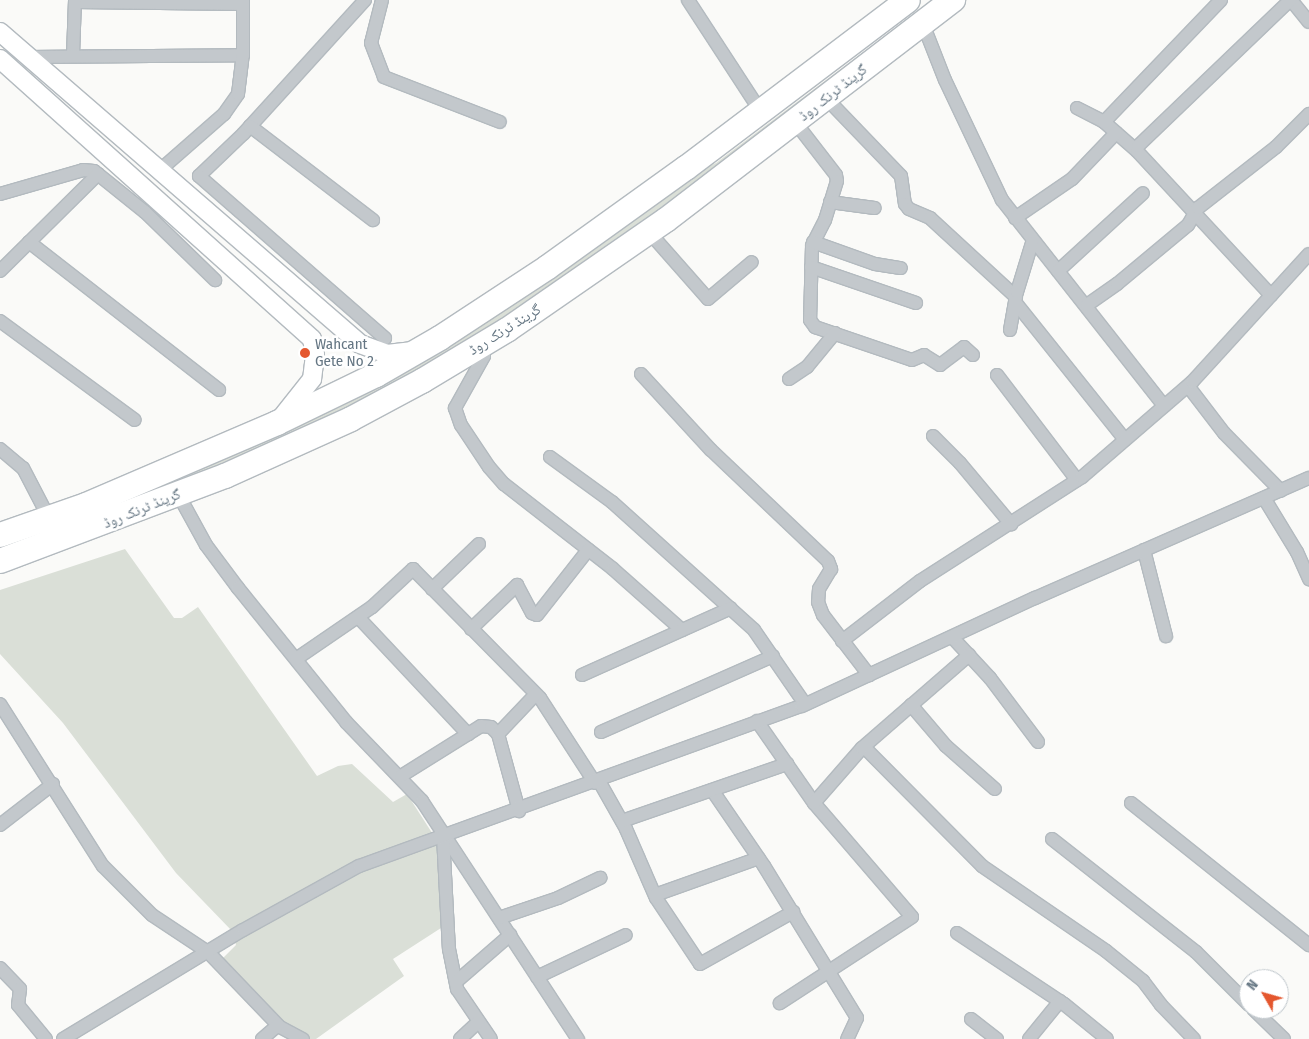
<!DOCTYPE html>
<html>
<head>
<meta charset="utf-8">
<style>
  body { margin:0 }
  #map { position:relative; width:1309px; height:1039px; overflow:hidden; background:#fafaf8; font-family:"Fira Sans Condensed","Noto Naskh Arabic",sans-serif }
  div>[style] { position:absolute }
  .green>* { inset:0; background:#dadfd7 }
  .roads { filter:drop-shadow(1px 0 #b3babf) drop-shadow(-1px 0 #b3babf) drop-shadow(0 1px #b3babf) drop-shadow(0 -1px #b3babf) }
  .street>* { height:12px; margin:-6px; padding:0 6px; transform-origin:6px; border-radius:6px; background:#c3c8cc }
  .secondary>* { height:18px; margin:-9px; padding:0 9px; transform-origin:9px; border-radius:9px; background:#fff }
  .highway>* { height:24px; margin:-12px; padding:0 12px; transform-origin:12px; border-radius:12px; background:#fff }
  .dots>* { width:14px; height:14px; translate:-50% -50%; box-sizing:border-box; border:2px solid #fff; border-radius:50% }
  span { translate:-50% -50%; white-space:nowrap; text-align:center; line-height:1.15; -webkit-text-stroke:5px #fff; paint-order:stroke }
  .street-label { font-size:15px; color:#657683 }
  .poi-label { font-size:15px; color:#657683 }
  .left { translate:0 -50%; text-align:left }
  .north { position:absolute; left:1239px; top:969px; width:50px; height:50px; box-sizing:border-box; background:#fff; border:1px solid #c1c8cd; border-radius:50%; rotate:308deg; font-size:14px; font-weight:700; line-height:20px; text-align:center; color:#657683 }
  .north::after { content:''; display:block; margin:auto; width:18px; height:22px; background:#e4572e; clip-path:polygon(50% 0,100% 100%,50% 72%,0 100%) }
</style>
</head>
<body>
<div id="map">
  <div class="green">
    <div style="clip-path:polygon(898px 26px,901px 34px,567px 283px,341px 416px,287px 435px,124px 505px,111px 505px,253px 440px,697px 172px,716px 163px)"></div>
    <div style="clip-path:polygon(125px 549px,174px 618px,182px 618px,198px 607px,317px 776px,338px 766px,352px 764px,393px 802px,407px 794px,436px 839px,441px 866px,441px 928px,393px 959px,404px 976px,316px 1039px,306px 1039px,284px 1024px,221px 960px,236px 945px,232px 931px,176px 873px,63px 723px,0 654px,0 590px)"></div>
  </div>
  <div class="roads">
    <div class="street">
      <div style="left:365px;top:0;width:181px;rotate:132.3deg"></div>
      <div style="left:243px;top:134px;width:61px;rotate:136.3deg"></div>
      <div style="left:199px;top:176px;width:247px;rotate:41.1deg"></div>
      <div style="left:382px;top:0;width:44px;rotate:104.3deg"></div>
      <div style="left:371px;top:43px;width:36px;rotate:69deg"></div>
      <div style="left:384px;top:77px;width:124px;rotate:21.2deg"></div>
      <div style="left:688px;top:0;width:134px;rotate:56.9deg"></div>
      <div style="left:1291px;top:0;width:28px;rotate:51deg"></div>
      <div style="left:75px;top:2px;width:168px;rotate:0.7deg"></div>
      <div style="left:923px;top:24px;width:60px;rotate:68.6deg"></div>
      <div style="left:945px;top:80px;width:133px;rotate:64.6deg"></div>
      <div style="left:1002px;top:200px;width:262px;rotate:51.8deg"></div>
      <div style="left:73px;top:55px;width:55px;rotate:-87.9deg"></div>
      <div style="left:29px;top:57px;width:214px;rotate:-0.5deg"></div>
      <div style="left:826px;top:98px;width:108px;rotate:46.1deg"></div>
      <div style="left:901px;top:176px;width:28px;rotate:82deg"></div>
      <div style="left:905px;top:204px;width:6px;rotate:51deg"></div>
      <div style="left:909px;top:209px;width:23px;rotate:23deg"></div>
      <div style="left:930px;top:218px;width:117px;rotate:42.6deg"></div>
      <div style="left:1077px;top:108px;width:30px;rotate:27deg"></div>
      <div style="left:1104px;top:122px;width:44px;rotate:41.3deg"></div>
      <div style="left:1137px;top:151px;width:197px;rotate:47.1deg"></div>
      <div style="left:795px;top:122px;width:67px;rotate:52.3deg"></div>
      <div style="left:836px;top:175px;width:6px;rotate:81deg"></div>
      <div style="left:837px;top:181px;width:41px;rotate:107.1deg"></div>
      <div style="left:825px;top:220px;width:29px;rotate:117deg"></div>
      <div style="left:812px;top:246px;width:74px;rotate:91.5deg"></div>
      <div style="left:810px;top:320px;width:9px;rotate:54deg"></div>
      <div style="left:815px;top:327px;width:102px;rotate:18.8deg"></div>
      <div style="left:912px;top:360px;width:13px;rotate:-23deg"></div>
      <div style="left:924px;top:355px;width:19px;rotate:32deg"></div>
      <div style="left:940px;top:365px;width:30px;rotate:-37deg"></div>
      <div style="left:964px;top:347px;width:12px;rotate:42deg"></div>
      <div style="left:1104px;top:122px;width:169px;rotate:-46.2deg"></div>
      <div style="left:250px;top:126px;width:155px;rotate:37.4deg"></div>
      <div style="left:1138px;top:146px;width:211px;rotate:-43.8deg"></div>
      <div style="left:160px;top:170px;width:85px;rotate:-41.2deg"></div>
      <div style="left:224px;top:114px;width:24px;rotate:-55deg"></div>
      <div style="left:238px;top:94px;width:39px;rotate:-83deg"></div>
      <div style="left:243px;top:55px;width:55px;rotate:-90deg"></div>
      <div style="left:0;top:194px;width:86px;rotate:-16.1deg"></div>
      <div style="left:83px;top:170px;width:11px;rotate:5deg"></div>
      <div style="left:94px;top:171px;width:65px;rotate:38.8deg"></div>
      <div style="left:145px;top:212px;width:98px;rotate:44.2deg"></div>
      <div style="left:830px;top:202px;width:45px;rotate:7.6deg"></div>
      <div style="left:1015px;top:218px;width:69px;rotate:-34.4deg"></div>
      <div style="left:1072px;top:179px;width:64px;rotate:-46.3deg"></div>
      <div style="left:649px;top:232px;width:89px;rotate:48.6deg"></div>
      <div style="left:708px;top:299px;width:57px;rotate:-40.1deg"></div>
      <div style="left:29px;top:242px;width:241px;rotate:37.9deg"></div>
      <div style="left:813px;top:242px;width:66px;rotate:19.5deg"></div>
      <div style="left:875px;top:264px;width:26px;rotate:9deg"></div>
      <div style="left:811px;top:267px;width:111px;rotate:18.9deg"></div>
      <div style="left:0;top:271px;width:138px;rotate:-44.7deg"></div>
      <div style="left:1058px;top:271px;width:115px;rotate:-42.5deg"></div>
      <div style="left:1015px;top:302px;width:176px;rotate:51.4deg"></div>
      <div style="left:1087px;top:305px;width:37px;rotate:-35deg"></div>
      <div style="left:1117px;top:284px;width:92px;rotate:-39.7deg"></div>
      <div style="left:1188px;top:225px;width:20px;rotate:-60deg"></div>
      <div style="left:1198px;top:208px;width:99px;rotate:-38deg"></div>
      <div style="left:1276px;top:147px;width:47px;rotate:-45deg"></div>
      <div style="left:0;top:321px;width:167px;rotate:36.3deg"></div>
      <div style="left:1010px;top:330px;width:39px;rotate:-80deg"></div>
      <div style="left:1017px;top:292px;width:51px;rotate:-73deg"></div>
      <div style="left:484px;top:344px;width:12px;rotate:90deg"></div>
      <div style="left:484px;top:356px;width:60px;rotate:119.1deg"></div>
      <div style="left:455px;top:408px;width:18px;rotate:71deg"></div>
      <div style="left:461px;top:425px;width:50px;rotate:56.3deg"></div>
      <div style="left:489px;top:467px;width:23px;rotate:49deg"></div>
      <div style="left:504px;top:484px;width:138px;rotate:37.9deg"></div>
      <div style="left:613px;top:569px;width:92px;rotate:41.5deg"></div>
      <div style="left:641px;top:374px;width:103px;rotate:47.4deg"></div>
      <div style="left:711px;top:450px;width:161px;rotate:43.5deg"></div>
      <div style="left:828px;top:561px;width:9px;rotate:69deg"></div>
      <div style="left:831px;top:569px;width:23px;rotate:121deg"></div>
      <div style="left:819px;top:589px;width:13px;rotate:94deg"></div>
      <div style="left:818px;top:602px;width:14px;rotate:69deg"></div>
      <div style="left:823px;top:615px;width:76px;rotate:52.5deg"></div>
      <div style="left:997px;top:375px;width:132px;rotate:52.7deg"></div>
      <div style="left:789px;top:379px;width:22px;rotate:-34deg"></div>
      <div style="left:807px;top:367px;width:44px;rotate:-50.5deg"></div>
      <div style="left:1188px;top:386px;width:59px;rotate:52.5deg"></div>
      <div style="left:1224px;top:433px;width:81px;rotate:45.5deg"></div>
      <div style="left:933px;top:436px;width:38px;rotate:45deg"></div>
      <div style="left:960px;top:463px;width:80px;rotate:50.1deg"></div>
      <div style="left:0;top:449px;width:30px;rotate:40deg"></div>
      <div style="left:23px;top:468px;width:56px;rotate:62.5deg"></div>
      <div style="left:550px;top:457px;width:77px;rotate:36deg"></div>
      <div style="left:612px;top:502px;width:191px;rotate:42deg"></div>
      <div style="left:754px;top:630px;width:90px;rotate:55.4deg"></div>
      <div style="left:178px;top:494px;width:58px;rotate:61.2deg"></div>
      <div style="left:206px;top:545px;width:54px;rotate:53.3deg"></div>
      <div style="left:238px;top:588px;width:172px;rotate:51.1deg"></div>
      <div style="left:346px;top:722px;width:110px;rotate:46.1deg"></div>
      <div style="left:422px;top:801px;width:285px;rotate:56.8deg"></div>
      <div style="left:1264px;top:498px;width:63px;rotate:58.6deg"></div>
      <div style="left:1297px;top:552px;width:30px;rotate:66deg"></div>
      <div style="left:1144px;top:550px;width:89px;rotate:75.7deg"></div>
      <div style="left:432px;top:589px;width:65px;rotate:-43.8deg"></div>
      <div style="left:358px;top:617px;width:161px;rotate:46.8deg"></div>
      <div style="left:471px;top:629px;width:64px;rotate:-43.7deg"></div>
      <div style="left:517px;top:585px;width:32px;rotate:62deg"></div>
      <div style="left:532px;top:613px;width:5px;rotate:22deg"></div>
      <div style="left:537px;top:615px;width:83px;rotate:-51.9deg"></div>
      <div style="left:952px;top:637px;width:56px;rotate:47.2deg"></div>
      <div style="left:990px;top:678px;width:80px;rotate:53.1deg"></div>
      <div style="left:842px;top:641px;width:98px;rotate:-37.6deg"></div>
      <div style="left:920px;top:581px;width:193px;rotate:-32.7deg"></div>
      <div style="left:1082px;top:477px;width:145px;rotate:-40.8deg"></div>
      <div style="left:1192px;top:382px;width:173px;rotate:-47.6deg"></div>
      <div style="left:296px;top:659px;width:92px;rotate:-34.4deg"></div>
      <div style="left:372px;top:607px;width:56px;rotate:-42.8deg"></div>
      <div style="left:413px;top:569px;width:181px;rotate:45.4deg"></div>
      <div style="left:540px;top:698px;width:101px;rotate:57.1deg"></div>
      <div style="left:582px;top:675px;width:163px;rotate:-24.2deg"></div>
      <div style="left:0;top:704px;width:192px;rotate:57.6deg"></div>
      <div style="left:103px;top:866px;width:69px;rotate:45deg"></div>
      <div style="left:152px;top:915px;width:67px;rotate:33.5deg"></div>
      <div style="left:208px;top:952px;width:104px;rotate:46.2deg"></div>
      <div style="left:280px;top:1027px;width:26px;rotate:28deg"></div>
      <div style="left:911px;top:705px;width:54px;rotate:49.5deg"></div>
      <div style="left:946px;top:746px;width:65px;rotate:41.3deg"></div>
      <div style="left:757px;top:721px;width:100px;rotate:55.2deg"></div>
      <div style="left:814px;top:803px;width:150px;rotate:49.3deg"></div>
      <div style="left:912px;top:917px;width:158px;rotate:146.9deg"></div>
      <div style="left:601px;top:732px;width:188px;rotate:-23.8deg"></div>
      <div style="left:498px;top:734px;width:80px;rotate:74.7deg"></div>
      <div style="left:864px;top:747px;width:168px;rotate:45.2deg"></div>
      <div style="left:982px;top:866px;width:150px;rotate:34.4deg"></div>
      <div style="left:1106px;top:951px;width:48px;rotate:39deg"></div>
      <div style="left:1143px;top:981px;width:30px;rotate:53deg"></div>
      <div style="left:1161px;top:1005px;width:47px;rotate:45.9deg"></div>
      <div style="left:401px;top:776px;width:94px;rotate:-32deg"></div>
      <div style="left:481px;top:726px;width:10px;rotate:6deg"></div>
      <div style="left:491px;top:727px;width:10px;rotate:45deg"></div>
      <div style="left:498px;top:734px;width:55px;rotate:-46.5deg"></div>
      <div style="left:599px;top:781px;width:55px;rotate:60.6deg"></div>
      <div style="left:626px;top:829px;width:75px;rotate:66.5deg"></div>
      <div style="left:656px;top:898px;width:79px;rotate:56.3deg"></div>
      <div style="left:700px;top:964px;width:107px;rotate:-29.2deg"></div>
      <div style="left:712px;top:790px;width:92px;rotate:55.6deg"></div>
      <div style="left:764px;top:866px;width:178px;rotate:58.5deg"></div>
      <div style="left:857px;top:1018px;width:23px;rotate:115deg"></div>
      <div style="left:814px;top:803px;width:73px;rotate:-48.9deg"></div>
      <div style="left:862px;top:748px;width:142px;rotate:-41deg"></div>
      <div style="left:1131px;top:803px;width:228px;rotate:38.6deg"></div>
      <div style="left:622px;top:821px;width:175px;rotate:-19.1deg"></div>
      <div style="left:0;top:825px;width:67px;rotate:-37.7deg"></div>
      <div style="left:443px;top:836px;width:113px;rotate:87deg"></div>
      <div style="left:449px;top:949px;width:41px;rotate:78.7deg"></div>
      <div style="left:457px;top:989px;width:60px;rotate:55.8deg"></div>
      <div style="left:1052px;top:839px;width:183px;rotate:38.1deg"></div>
      <div style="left:1196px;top:952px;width:75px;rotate:45deg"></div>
      <div style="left:655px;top:895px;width:110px;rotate:-19.6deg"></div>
      <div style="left:499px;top:918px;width:62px;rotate:-18.7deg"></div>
      <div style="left:558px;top:898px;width:47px;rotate:-25.5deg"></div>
      <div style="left:957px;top:933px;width:128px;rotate:33.6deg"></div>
      <div style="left:1064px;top:1004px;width:55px;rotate:39.1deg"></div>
      <div style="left:0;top:968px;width:29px;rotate:46deg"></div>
      <div style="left:20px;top:989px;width:16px;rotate:97deg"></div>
      <div style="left:18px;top:1005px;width:44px;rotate:50.5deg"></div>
      <div style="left:537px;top:977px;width:98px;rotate:-25.3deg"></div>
      <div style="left:456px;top:982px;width:72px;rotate:-41deg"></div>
      <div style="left:1253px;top:1009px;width:43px;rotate:44.1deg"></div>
      <div style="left:971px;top:1019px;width:33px;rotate:38deg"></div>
      <div style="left:63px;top:1039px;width:210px;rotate:-31.2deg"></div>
      <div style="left:243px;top:930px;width:132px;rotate:-28.9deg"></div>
      <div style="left:359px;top:866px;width:471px;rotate:-19.9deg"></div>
      <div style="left:802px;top:706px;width:257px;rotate:-24.9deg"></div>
      <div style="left:1035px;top:598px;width:299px;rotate:-23.7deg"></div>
      <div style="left:262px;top:1039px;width:21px;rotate:-41deg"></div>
      <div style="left:460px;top:1039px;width:25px;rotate:-43deg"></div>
      <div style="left:1029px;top:1039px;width:49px;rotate:-50.8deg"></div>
    </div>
    <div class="secondary">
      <div style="left:0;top:32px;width:476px;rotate:40.9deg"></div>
      <div style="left:360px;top:344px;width:29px;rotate:20deg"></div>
      <div style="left:387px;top:354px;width:24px;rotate:-7deg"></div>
      <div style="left:0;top:59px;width:419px;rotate:41.9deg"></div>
      <div style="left:312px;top:339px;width:16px;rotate:79deg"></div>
      <div style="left:315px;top:355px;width:24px;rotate:97deg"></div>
      <div style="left:312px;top:379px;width:48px;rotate:128.3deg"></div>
    </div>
    <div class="highway">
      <div style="left:0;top:535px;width:91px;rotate:-19.2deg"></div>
      <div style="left:86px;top:505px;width:208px;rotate:-23.2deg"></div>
      <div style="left:277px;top:423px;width:110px;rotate:-25.9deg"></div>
      <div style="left:376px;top:375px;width:74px;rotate:-30deg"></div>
      <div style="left:440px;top:338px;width:129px;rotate:-33.3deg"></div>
      <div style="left:548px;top:267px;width:170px;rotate:-35.7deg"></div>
      <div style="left:686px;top:168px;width:278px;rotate:-37.1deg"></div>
      <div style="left:0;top:561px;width:241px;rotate:-20.7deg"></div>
      <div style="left:225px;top:476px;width:138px;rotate:-24.3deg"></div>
      <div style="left:351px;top:419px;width:81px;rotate:-28.2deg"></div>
      <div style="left:422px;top:381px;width:99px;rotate:-31deg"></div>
      <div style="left:507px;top:330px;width:193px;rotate:-34.7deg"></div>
      <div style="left:666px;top:220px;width:362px;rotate:-37.5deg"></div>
    </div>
  </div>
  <div class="dots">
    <div style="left:305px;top:353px;background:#e4572e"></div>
  </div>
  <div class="street-label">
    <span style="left:833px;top:93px;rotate:-38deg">گرینڈ ٹرنک روڈ</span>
    <span style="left:505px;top:330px;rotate:-32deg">گرینڈ ٹرنک روڈ</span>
    <span style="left:142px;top:509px;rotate:-22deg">گرینڈ ٹرنک روڈ</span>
  </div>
  <div class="poi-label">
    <span class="left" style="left:315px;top:353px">Wahcant<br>Gete No 2</span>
  </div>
  <div class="north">N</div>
</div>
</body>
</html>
